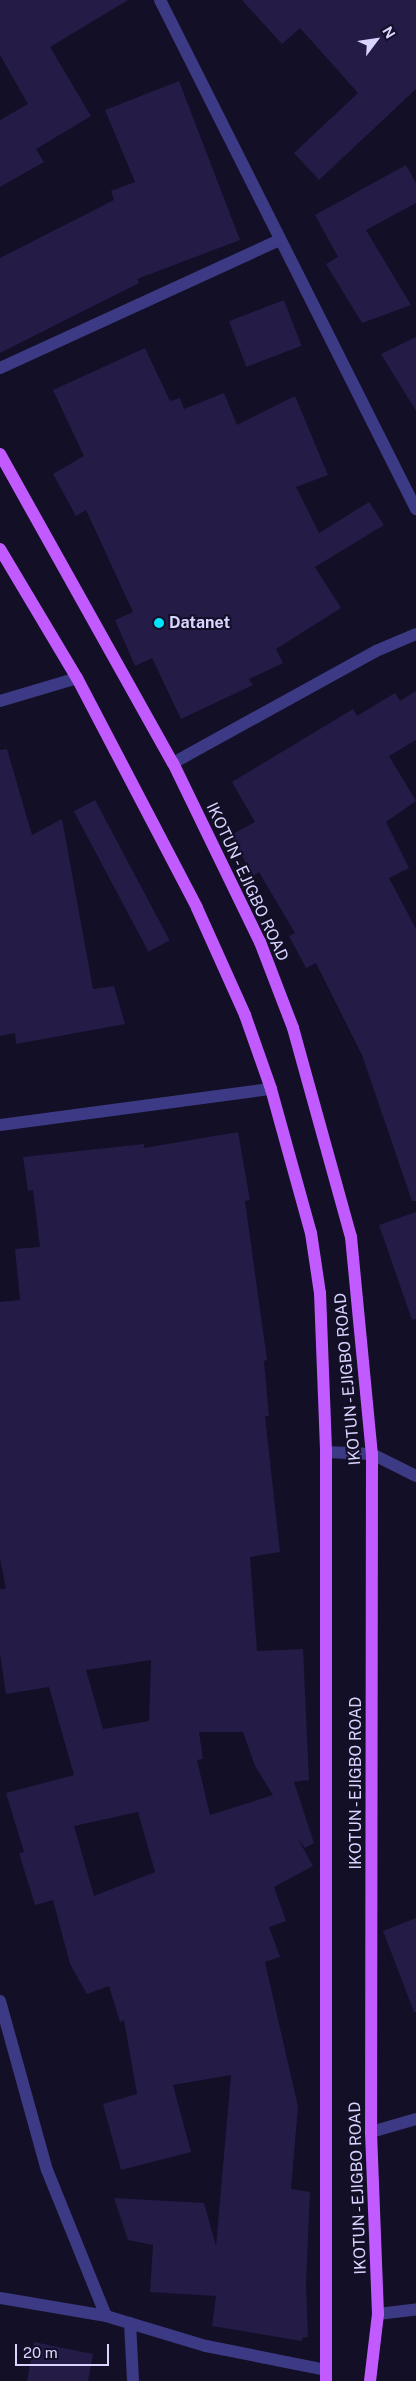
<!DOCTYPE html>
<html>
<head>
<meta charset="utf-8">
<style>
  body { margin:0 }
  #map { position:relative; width:416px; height:2381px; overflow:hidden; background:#130f26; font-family:"Public Sans",sans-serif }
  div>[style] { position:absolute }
  .building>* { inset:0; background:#241b47; transform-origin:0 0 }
  .minor>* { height:12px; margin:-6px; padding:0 6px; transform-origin:6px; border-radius:6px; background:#3d3a85 }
  .tertiary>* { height:12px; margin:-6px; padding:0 6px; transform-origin:6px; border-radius:6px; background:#3d3a85 }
  .primary>* { height:12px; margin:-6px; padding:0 6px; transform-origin:6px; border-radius:6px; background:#c25bff }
  .dots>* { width:14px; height:14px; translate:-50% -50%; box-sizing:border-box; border:2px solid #130f26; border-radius:50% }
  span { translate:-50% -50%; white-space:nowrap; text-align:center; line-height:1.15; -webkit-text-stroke:4px #130f26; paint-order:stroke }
  .poi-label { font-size:16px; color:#d9d4ff; font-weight:700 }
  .left { translate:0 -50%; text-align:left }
  .street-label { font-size:16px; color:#d9d4ff }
  .north { position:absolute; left:351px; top:15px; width:50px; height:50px; -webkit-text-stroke:4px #130f26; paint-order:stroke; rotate:59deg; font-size:14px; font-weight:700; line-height:20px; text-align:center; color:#d9d4ff }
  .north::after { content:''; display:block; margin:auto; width:18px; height:22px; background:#d9d4ff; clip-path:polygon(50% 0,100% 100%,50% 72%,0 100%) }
  .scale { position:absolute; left:15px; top:2344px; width:94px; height:22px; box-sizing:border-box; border:2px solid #d9d4ff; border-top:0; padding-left:6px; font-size:15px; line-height:18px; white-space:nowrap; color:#d9d4ff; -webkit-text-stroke:4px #130f26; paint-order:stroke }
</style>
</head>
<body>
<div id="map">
  <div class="building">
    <div style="clip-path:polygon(0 0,128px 0,50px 47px,91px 116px,36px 149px,44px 162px,0 187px,0 120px,28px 104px,0 55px)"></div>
    <div style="clip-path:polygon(242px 0,416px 0,416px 89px,319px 180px,294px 153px,358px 93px,300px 28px,282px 44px)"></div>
    <div style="clip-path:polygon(179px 81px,240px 240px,137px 279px,139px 283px,0 353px,0 258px,114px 200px,111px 191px,135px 182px,105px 110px)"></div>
    <div style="clip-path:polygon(406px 165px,416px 183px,416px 203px,366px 230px,411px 305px,362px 323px,326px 264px,338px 257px,315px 215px)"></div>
    <div style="left:284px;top:300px;width:49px;height:59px;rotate:69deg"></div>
    <div style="clip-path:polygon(416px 337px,416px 411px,381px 354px)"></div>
    <div style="clip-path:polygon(145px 348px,170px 401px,180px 398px,184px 409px,224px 393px,237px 425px,295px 396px,328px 475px,296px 487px,319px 533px,369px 502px,384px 525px,315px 567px,341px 608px,276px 649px,283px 663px,249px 679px,253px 685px,181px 719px,152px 658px,135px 666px,115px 620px,133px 612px,86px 510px,76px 516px,53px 474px,84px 456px,53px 390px)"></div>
    <div style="clip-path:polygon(416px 691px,416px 740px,389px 756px,416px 801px,386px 822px,409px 868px,389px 878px,416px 929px,416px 1201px,412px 1201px,362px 1055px,316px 963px,306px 968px,289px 936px,295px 933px,259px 872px,253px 876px,231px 835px,255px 822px,232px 782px,353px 709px,357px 716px,395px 693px,400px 701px)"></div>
    <div style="clip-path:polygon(7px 749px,32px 835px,62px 819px,93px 989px,114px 986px,125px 1024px,16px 1044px,15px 1033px,0 1036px,0 750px)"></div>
    <div style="left:95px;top:800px;width:159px;height:24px;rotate:62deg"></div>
    <div style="clip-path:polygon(evenodd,238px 1132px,250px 1200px,245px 1201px,267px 1360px,264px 1361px,269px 1416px,265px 1416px,280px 1552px,250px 1557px,257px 1651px,303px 1649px,309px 1780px,294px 1782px,314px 1843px,305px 1848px,297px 1837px,313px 1866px,274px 1887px,286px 1921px,269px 1927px,280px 1957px,265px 1962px,298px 2107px,291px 2189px,310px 2192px,306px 2284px,308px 2337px,302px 2338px,302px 2341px,212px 2326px,216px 2296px,150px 2292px,153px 2245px,128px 2240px,114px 2198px,204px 2203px,216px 2246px,231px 2075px,173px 2085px,191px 2152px,121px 2170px,103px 2104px,137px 2094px,124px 2020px,120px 2022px,109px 1986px,87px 1994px,70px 1964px,53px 1900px,35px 1905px,19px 1853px,24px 1852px,6px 1793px,74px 1775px,49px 1687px,6px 1694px,0 1654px,0 1589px,6px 1589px,0 1558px,0 1302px,20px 1300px,15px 1249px,40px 1247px,33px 1190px,28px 1191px,23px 1157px,144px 1144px,144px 1148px,238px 1132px,151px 1660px,149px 1721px,103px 1729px,86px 1670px,151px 1660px,238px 1132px,199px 1732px,243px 1732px,255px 1766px,273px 1795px,210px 1815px,197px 1760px,203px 1759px,199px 1732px,238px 1132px,138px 1812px,155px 1872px,94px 1896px,74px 1826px,138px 1812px)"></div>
    <div style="clip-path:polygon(416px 1212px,416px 1319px,412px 1320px,379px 1225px)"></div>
    <div style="clip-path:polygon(416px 1918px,416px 2012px,414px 2012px,383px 1931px)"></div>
    <div style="clip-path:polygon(34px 2342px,93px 2354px,88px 2381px,27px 2381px)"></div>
  </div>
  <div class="minor">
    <div style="left:160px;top:0;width:570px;rotate:63.3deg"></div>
    <div style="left:0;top:368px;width:308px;rotate:-24.6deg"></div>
    <div style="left:0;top:701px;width:80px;rotate:-16.6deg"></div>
    <div style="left:0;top:1125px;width:273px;rotate:-7.6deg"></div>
    <div style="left:326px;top:1452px;width:46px;rotate:2.5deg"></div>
    <div style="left:372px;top:1454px;width:49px;rotate:26.6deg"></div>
    <div style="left:0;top:2001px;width:175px;rotate:74.5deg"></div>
    <div style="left:47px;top:2170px;width:157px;rotate:68deg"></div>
    <div style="left:371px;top:2132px;width:47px;rotate:-16.1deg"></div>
    <div style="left:0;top:2298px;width:108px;rotate:9.6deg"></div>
    <div style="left:106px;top:2316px;width:104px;rotate:16.7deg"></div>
    <div style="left:206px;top:2346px;width:122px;rotate:11.3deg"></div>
    <div style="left:378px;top:2314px;width:38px;rotate:-7deg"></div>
    <div style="left:130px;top:2323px;width:58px;rotate:87deg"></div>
  </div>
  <div class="tertiary">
    <div style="left:173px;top:763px;width:232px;rotate:-28.9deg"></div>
    <div style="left:376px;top:651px;width:43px;rotate:-23deg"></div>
  </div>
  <div class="primary">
    <div style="left:0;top:454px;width:354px;rotate:60.8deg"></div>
    <div style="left:173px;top:763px;width:199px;rotate:64.1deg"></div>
    <div style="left:260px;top:942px;width:92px;rotate:69deg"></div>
    <div style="left:293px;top:1028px;width:217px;rotate:74.5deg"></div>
    <div style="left:351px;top:1237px;width:218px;rotate:84.5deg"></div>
    <div style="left:372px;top:1454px;width:678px;rotate:90.08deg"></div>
    <div style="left:371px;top:2132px;width:182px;rotate:87.8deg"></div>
    <div style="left:378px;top:2314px;width:67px;rotate:96.8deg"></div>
    <div style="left:0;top:549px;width:150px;rotate:59.2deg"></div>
    <div style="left:77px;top:678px;width:259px;rotate:62.4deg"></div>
    <div style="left:197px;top:908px;width:117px;rotate:65.8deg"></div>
    <div style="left:245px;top:1015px;width:78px;rotate:70.6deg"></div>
    <div style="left:271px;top:1089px;width:149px;rotate:74.5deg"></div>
    <div style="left:311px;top:1233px;width:61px;rotate:81.5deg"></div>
    <div style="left:320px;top:1293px;width:159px;rotate:87.8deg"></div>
    <div style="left:326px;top:1452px;width:929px;rotate:90deg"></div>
  </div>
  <div class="dots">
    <div style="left:159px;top:623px;background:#00e5ff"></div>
  </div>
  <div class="poi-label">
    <span class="left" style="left:169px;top:623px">Datanet</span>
  </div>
  <div class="street-label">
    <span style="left:247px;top:882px;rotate:65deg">IKOTUN - EJIGBO ROAD</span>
    <span style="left:348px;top:1379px;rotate:-95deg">IKOTUN - EJIGBO ROAD</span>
    <span style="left:356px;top:1783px;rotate:-90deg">IKOTUN - EJIGBO ROAD</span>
    <span style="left:358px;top:2188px;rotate:-92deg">IKOTUN - EJIGBO ROAD</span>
  </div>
  <div class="north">N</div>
  <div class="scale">20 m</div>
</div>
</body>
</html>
